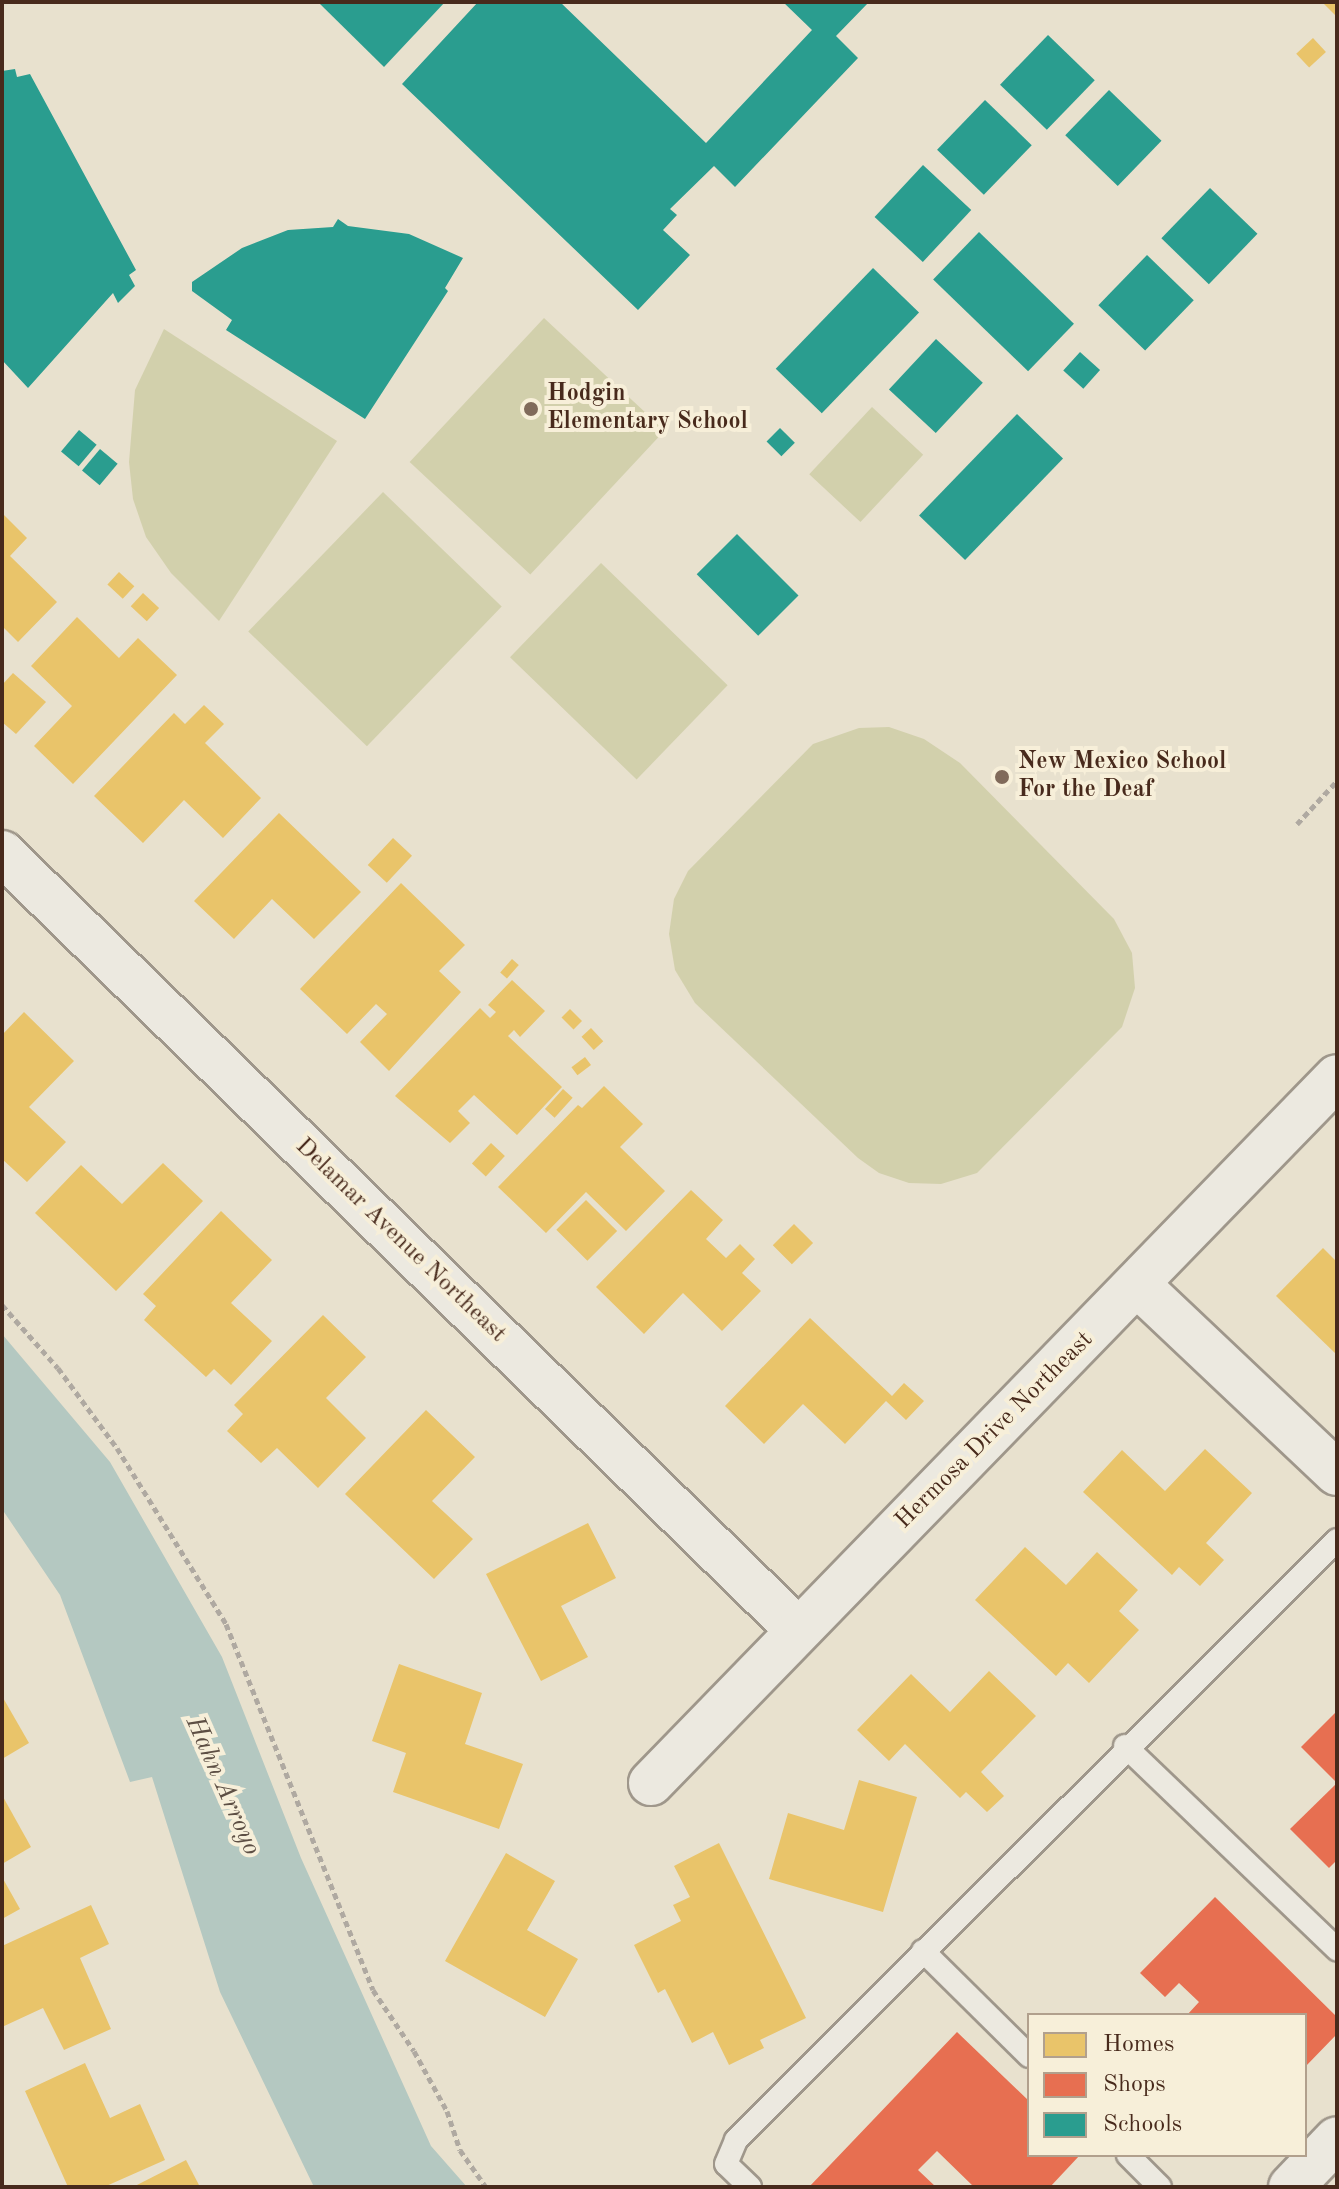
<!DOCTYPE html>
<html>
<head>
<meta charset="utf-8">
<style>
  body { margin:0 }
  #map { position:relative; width:1339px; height:2189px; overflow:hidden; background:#e8e1ce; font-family:"Old Standard TT",serif }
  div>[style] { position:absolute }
  .green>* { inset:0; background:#d2d0ac; transform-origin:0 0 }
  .water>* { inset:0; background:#b4c8c1 }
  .homes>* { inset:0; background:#e9c46a; transform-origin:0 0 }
  .shops>* { inset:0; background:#e76f51 }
  .schools>* { inset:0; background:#2a9d8f; transform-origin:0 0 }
  .path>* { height:5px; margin-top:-2.5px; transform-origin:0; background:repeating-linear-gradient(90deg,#afa9a1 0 6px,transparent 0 10px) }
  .roads { filter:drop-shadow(2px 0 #9f978b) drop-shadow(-2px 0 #9f978b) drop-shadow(0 2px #9f978b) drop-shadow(0 -2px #9f978b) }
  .service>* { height:22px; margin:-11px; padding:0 11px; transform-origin:11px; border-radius:11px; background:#ece9e0 }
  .minor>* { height:44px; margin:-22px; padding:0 22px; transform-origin:22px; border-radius:22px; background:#ece9e0 }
  .secondary>* { height:44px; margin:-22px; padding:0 22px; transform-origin:22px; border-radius:22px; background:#ece9e0 }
  .dots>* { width:22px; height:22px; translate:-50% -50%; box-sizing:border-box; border:4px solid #f7efd9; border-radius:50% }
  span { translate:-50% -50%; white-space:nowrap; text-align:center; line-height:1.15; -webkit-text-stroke:8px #f7efd9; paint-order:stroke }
  .poi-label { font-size:24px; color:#482a1c; font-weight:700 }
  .left { translate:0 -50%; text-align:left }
  .street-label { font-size:24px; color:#482a1c }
  .water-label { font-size:26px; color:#5d4f44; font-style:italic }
  .frame { position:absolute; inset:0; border:4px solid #482a1c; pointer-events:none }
  .legend { position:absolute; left:1027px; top:2013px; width:280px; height:144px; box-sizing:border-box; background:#f7efd9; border:2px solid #b1a08d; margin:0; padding:10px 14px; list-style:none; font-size:24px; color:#482a1c }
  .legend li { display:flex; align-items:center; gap:16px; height:40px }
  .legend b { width:40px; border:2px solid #b1a08d }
</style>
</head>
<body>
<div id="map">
  <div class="green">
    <div style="left:544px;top:318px;width:165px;height:197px;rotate:43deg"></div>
    <div style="clip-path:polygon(164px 329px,337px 441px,219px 621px,171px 573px,146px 537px,133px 499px,129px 462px,135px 390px)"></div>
    <div style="left:872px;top:407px;width:70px;height:92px;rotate:43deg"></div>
    <div style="left:383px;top:492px;width:165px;height:194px;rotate:44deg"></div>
    <div style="left:601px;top:563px;width:176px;height:131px;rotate:44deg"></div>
    <div style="clip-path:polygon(889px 727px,924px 739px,960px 763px,1114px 919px,1132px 953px,1135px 988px,1122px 1027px,977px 1173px,941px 1184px,909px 1183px,879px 1173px,858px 1158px,695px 1003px,675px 970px,669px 934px,674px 899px,688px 871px,813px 744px,859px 728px)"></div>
  </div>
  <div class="water">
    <div style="clip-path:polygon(2px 1334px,110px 1462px,222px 1657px,301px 1858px,431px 2146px,467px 2187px,314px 2187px,220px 1992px,152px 1777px,130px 1782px,60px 1595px,2px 1509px)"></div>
  </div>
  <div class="homes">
    <div style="clip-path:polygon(1322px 2px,1337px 2px,1337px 17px)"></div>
    <div style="left:1313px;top:38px;width:19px;height:23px;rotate:47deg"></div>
    <div style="clip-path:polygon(2px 513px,27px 538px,10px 556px,57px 602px,18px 642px,2px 626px)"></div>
    <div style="left:119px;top:572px;width:21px;height:17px;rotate:43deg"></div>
    <div style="left:143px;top:593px;width:22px;height:18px;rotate:43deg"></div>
    <div style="clip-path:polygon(77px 617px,119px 658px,138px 638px,177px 675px,73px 784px,34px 746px,72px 706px,31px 666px)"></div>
    <div style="clip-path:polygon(13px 673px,46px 702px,16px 734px,2px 722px,2px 685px)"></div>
    <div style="clip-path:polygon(204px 705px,224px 724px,205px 743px,261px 798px,223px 838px,184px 800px,143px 843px,94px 796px,174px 713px,185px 724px)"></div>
    <div style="clip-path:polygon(279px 813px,361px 892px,314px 939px,272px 899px,234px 939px,194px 901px)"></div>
    <div style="left:393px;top:838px;width:26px;height:37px;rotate:43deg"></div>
    <div style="clip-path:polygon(401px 883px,465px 945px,439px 971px,461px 992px,389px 1071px,360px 1042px,387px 1014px,376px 1004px,347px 1034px,300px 989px)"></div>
    <div style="left:512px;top:959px;width:9px;height:18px;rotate:41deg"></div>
    <div style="clip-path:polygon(512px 980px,545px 1011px,520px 1037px,514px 1030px,508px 1036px,562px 1087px,517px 1135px,474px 1095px,458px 1111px,470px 1123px,450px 1143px,395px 1096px,480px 1008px,490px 1018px,496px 1012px,488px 1005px)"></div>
    <div style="left:570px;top:1009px;width:17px;height:12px;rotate:45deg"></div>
    <div style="clip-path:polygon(24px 1012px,74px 1061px,29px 1107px,66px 1142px,27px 1182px,2px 1159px,2px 1035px)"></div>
    <div style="left:591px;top:1028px;width:18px;height:13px;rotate:47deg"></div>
    <div style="left:585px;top:1057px;width:10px;height:17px;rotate:53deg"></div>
    <div style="clip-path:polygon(604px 1086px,643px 1124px,620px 1147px,665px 1191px,626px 1231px,586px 1192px,546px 1233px,498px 1187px,578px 1105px,582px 1108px)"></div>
    <div style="left:563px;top:1089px;width:13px;height:27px;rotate:42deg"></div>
    <div style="left:491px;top:1143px;width:19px;height:28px;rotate:43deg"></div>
    <div style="clip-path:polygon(163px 1163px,203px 1201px,116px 1291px,35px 1213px,81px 1165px,122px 1204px)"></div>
    <div style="clip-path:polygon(691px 1190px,723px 1220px,706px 1239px,726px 1258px,740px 1244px,755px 1259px,742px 1273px,761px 1291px,722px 1331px,683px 1293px,644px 1334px,596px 1287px)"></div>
    <div style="left:586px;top:1200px;width:44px;height:42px;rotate:45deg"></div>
    <div style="clip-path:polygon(221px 1211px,272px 1260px,231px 1303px,272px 1341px,231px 1385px,214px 1369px,206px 1377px,144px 1320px,156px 1306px,143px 1294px)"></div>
    <div style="left:794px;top:1224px;width:27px;height:30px;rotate:45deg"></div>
    <div style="clip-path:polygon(1323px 1248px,1337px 1262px,1337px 1355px,1276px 1296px)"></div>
    <div style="clip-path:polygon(323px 1315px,366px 1357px,326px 1398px,366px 1438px,318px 1488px,277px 1448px,261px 1463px,227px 1431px,243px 1414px,234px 1405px)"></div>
    <div style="clip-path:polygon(810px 1318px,892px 1396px,904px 1383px,924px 1401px,906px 1420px,886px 1401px,845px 1444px,803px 1404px,764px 1444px,725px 1406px)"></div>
    <div style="clip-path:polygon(426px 1410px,475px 1457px,432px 1501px,473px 1539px,434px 1579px,345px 1494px)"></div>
    <div style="clip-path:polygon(1205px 1449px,1252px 1493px,1206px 1543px,1224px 1560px,1200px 1586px,1179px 1567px,1172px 1575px,1083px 1492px,1122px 1450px,1165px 1491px)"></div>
    <div style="clip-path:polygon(588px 1523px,616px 1578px,561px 1606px,588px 1657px,541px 1681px,486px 1574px)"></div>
    <div style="clip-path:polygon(1025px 1547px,1066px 1585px,1097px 1552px,1138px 1590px,1119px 1611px,1139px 1630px,1089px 1683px,1068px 1663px,1056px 1676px,975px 1600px)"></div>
    <div style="clip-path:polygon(399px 1664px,482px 1693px,465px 1744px,523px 1764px,499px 1829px,393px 1792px,406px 1753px,372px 1741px)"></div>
    <div style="clip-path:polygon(989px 1671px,1036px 1716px,981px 1772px,1004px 1796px,987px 1812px,966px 1792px,960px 1798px,905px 1744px,889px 1761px,857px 1730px,911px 1674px,950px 1712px)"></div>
    <div style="clip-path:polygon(2px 1696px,29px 1743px,2px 1759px)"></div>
    <div style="clip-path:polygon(859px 1780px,917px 1797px,883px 1912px,769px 1879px,788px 1813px,844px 1830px)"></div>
    <div style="clip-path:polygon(2px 1795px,31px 1847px,2px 1864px)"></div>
    <div style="clip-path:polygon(719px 1843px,806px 2018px,760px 2040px,764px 2048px,729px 2065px,713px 2032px,692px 2043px,665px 1989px,658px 1993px,634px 1945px,681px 1921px,673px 1905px,690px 1897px,674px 1866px)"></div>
    <div style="clip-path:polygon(506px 1853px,555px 1881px,527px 1930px,578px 1959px,545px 2017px,445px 1961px)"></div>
    <div style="clip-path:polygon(2px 1877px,20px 1909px,2px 1919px)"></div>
    <div style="clip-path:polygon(91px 1905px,109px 1944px,80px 1958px,111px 2029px,64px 2050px,43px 2008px,2px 2027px,2px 1946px)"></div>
    <div style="clip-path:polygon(85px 2063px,110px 2118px,140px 2104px,165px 2160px,104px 2187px,68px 2187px,25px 2091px)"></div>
    <div style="clip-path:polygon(186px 2160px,200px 2187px,133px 2187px)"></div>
  </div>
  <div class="shops">
    <div style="clip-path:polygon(1337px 1711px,1337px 1783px,1301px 1747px)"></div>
    <div style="clip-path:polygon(1337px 1783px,1337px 1860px,1329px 1868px,1290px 1829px)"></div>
    <div style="clip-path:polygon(1215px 1897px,1337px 2017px,1337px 2034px,1305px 2067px,1305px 2015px,1187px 2015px,1199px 2002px,1179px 1983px,1165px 1997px,1140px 1973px)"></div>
    <div style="clip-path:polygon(957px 2032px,1029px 2101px,1029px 2155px,1080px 2155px,1050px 2187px,974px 2187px,937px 2151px,918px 2170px,936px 2187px,809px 2187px)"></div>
  </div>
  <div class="schools">
    <div style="clip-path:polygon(318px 2px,445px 2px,384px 67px)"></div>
    <div style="clip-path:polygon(478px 2px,560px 2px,706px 143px,812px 30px,783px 2px,869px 2px,836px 36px,858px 58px,735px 187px,714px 166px,670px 209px,677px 215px,663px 230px,690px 255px,638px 310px,402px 84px)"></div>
    <div style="left:1048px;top:35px;width:65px;height:69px;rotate:44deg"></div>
    <div style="clip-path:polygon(15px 69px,17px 77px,30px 74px,136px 270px,129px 275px,135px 286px,118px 303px,113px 293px,28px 388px,2px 360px,2px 71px)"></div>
    <div style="left:1109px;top:90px;width:73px;height:63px;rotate:44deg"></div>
    <div style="left:985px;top:100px;width:65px;height:69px;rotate:44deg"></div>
    <div style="left:923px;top:165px;width:66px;height:71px;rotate:43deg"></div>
    <div style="left:1210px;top:188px;width:66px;height:70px;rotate:44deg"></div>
    <div style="clip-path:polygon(338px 219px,348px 226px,409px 234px,463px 258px,445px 288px,448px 291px,365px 419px,226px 330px,232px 320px,192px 291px,192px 282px,242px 248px,288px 230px,333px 227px)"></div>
    <div style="left:979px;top:232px;width:132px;height:66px;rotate:44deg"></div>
    <div style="left:1147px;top:255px;width:65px;height:70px;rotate:44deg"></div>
    <div style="left:873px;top:268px;width:64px;height:140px;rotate:44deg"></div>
    <div style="left:936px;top:339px;width:64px;height:69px;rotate:43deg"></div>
    <div style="left:1080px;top:352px;width:27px;height:25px;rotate:42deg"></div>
    <div style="left:1017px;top:414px;width:64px;height:141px;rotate:44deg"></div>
    <div style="left:780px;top:428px;width:21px;height:19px;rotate:45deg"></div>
    <div style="left:79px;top:430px;width:23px;height:28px;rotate:40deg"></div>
    <div style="left:100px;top:449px;width:23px;height:28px;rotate:40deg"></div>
    <div style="left:737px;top:534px;width:87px;height:57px;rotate:45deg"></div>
  </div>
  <div class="path">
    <div style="left:1297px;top:824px;width:59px;rotate:-47.1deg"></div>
    <div style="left:2px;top:1305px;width:84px;rotate:48.4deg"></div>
    <div style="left:58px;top:1368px;width:99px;rotate:53.6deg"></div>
    <div style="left:117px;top:1448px;width:207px;rotate:58.2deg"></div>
    <div style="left:226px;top:1624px;width:394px;rotate:68.1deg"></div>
    <div style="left:373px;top:1990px;width:73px;rotate:56.1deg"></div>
    <div style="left:414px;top:2051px;width:68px;rotate:61.2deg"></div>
    <div style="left:447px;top:2111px;width:41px;rotate:71.6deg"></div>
    <div style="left:460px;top:2150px;width:45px;rotate:54.9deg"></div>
  </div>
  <div class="roads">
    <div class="service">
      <div style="left:1125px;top:1746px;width:294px;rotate:43.8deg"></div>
      <div style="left:923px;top:1951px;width:149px;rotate:44.7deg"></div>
      <div style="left:1128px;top:2155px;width:45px;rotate:45deg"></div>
      <div style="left:750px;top:2187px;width:33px;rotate:-136deg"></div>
      <div style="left:726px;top:2164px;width:26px;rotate:-67deg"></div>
      <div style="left:736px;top:2140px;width:849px;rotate:-44.95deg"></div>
    </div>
    <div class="minor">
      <div style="left:2px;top:853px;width:1111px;rotate:44.31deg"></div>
      <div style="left:1139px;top:1286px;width:272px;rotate:43.4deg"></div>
      <div style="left:651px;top:1783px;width:984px;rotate:-45.82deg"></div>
    </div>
    <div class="secondary">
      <div style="left:1291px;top:2187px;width:66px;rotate:-46.2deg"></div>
    </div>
  </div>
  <div class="dots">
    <div style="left:531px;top:409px;background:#806a5a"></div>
    <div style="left:1002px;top:777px;background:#806a5a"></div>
  </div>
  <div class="poi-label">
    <span class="left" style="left:547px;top:409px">Hodgin<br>Elementary School</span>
    <span class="left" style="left:1018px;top:777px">New Mexico School<br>For the Deaf</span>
  </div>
  <div class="street-label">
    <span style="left:400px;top:1241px;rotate:44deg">Delamar Avenue Northeast</span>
    <span style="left:995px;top:1431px;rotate:-45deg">Hermosa Drive Northeast</span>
  </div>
  <div class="water-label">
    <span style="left:222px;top:1786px;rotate:66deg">Hahn Arroyo</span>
  </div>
  <div class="frame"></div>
  <ul class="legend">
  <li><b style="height:22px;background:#e9c46a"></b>Homes</li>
  <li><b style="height:22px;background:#e76f51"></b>Shops</li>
  <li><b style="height:22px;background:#2a9d8f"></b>Schools</li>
  </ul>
</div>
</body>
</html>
